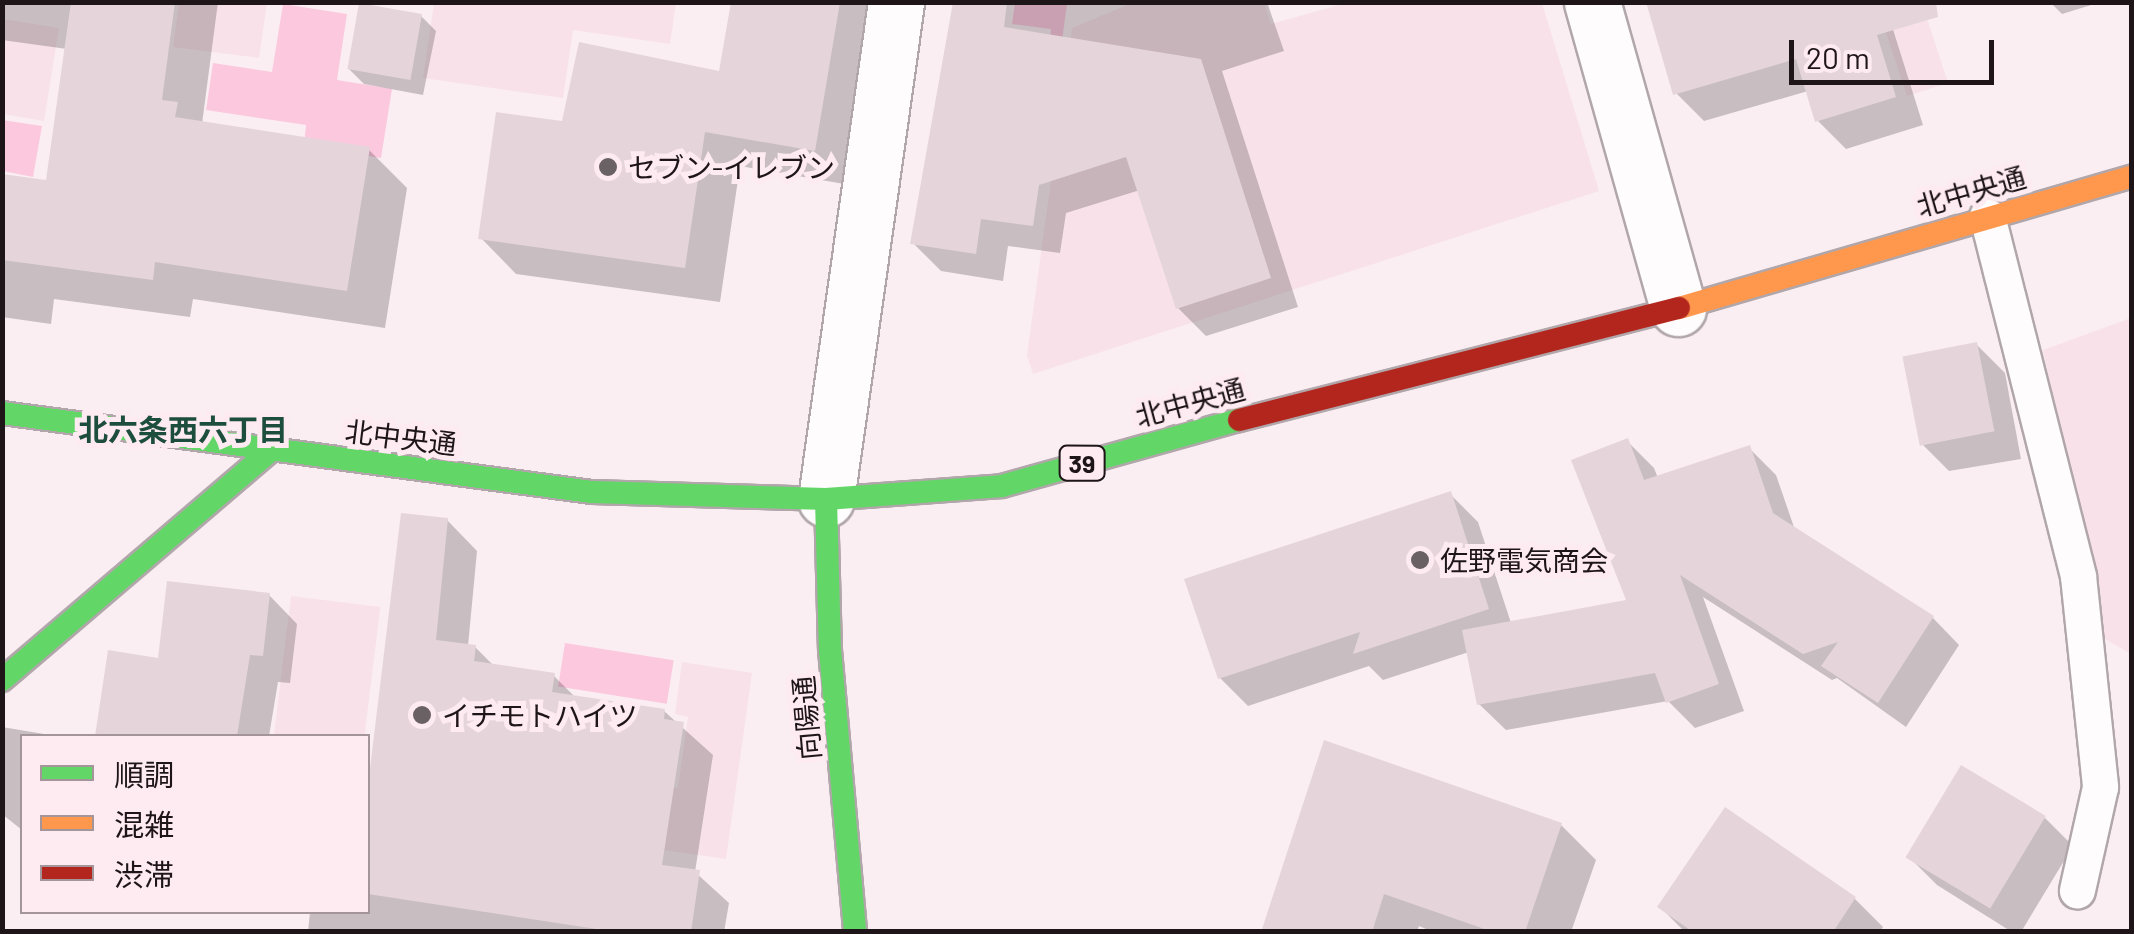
<!DOCTYPE html>
<html>
<head>
<meta charset="utf-8">
<style>
  body { margin:0 }
  #map { position:relative; width:2134px; height:934px; overflow:hidden; background:#faeef2; font-family:Barlow,"Noto Sans JP",sans-serif }
  div>[style] { position:absolute }
  .built>* { inset:0; background:#f8e1e9; transform-origin:0 0 }
  .green>* { inset:0; background:#fcc8de; transform-origin:0 0 }
  .shadow>* { inset:0; background:#0003 }
  .building>* { inset:0; background:#e5d5db; transform-origin:0 0 }
  .roads { filter:drop-shadow(2px 0 #b1a7aa) drop-shadow(-2px 0 #b1a7aa) drop-shadow(0 2px #b1a7aa) drop-shadow(0 -2px #b1a7aa) }
  .lane>* { height:35px; margin:-17.5px; padding:0 17.5px; transform-origin:17.5px; border-radius:17.5px; background:#fefcfd }
  .street>* { height:55px; margin:-27.5px; padding:0 27.5px; transform-origin:27.5px; border-radius:27.5px; background:#fefcfd }
  .fast>* { height:22px; margin:-11px; padding:0 11px; transform-origin:11px; border-radius:11px; background:#63d668 }
  .slow>* { height:22px; margin:-11px; padding:0 11px; transform-origin:11px; border-radius:11px; background:#ff974d }
  .jam>* { height:22px; margin:-11px; padding:0 11px; transform-origin:11px; border-radius:11px; background:#b3261e }
  .dots>* { width:28px; height:28px; translate:-50% -50%; box-sizing:border-box; border:5px solid #feeaf1; border-radius:50% }
  span { translate:-50% -50%; white-space:nowrap; text-align:center; line-height:1.15; -webkit-text-stroke:10px #feeaf1; paint-order:stroke }
  .shield-label span { padding:2px 8px; background:#feeaf1; border:2px solid; border-radius:8px; -webkit-text-stroke-width:0 }
  .shield-label { font-size:25px; color:#1d1518; font-weight:700 }
  .poi-label { font-size:28px; color:#1d1518 }
  .left { translate:0 -50%; text-align:left }
  .street-label { font-size:28px; color:#1d1518 }
  .neighbourhood-label { font-size:30px; color:#1c4d3d; font-weight:700 }
  .frame { position:absolute; inset:0; border:5px solid #1d1518; pointer-events:none }
  .legend { position:absolute; left:20px; top:734px; width:350px; height:180px; box-sizing:border-box; background:#feeaf1; border:2px solid #a4959a; margin:0; padding:12px 18px; list-style:none; font-size:30px; color:#1d1518 }
  .legend li { display:flex; align-items:center; gap:20px; height:50px }
  .legend b { width:50px; border:2px solid #a4959a }
  .scale { position:absolute; left:1789px; top:40px; width:205px; height:45px; box-sizing:border-box; border:5px solid #1d1518; border-top:0; padding-left:12px; font-size:30px; line-height:35px; white-space:nowrap; color:#1d1518; -webkit-text-stroke:8px #feeaf1; paint-order:stroke }
</style>
</head>
<body>
<div id="map">
  <div class="built">
    <div style="clip-path:polygon(179px 3px,267px 3px,259px 58px,173px 47px)"></div>
    <div style="clip-path:polygon(434px 3px,434px 2px,676px 3px,670px 44px,573px 30px,563px 98px,423px 78px)"></div>
    <div style="clip-path:polygon(1132px 3px,1264px 3px,1271px 24px,1346px 3px,1542px 3px,1599px 191px,1033px 374px,1027px 355px,1072px 28px)"></div>
    <div style="clip-path:polygon(1876px 3px,1922px 3px,1948px 83px,1907px 96px)"></div>
    <div style="clip-path:polygon(3px 19px,59px 28px,44px 121px,3px 114px)"></div>
    <div style="clip-path:polygon(2131px 318px,2131px 654px,2105px 639px,2043px 350px)"></div>
    <div style="left:291px;top:596px;width:90px;height:141px;rotate:7deg"></div>
    <div style="clip-path:polygon(682px 662px,752px 673px,726px 859px,621px 844px,649px 784px,678px 788px,688px 717px,675px 714px)"></div>
  </div>
  <div class="green">
    <div style="clip-path:polygon(1015px 3px,1067px 3px,1059px 64px,1047px 63px,1051px 29px,1012px 24px)"></div>
    <div style="clip-path:polygon(283px 4px,347px 14px,337px 80px,392px 89px,381px 158px,304px 146px,306px 125px,206px 110px,213px 63px,272px 72px)"></div>
    <div style="clip-path:polygon(2px 120px,42px 126px,33px 177px,3px 171px)"></div>
    <div style="left:565px;top:643px;width:110px;height:44px;rotate:9deg"></div>
  </div>
  <div class="shadow">
    <div style="clip-path:polygon(2px 2px,218px 2px,202px 124px,368px 149px,407px 188px,385px 328px,193px 299px,190px 317px,54px 299px,51px 324px,2px 317px,2px 176px,48px 183px,67px 49px,2px 40px)"></div>
    <div style="clip-path:polygon(733px 2px,880px 2px,850px 185px,740px 166px,720px 302px,516px 274px,481px 238px,564px 124px,721px 74px)"></div>
    <div style="clip-path:polygon(955px 2px,1267px 2px,1284px 51px,1222px 71px,1298px 307px,1206px 336px,1178px 308px,1140px 190px,1066px 213px,1060px 253px,1008px 246px,1003px 281px,941px 271px,913px 243px)"></div>
    <div style="clip-path:polygon(2050px 2px,2101px 2px,2062px 14px)"></div>
    <div style="clip-path:polygon(421px 16px,436px 31px,423px 95px,364px 84px,349px 69px)"></div>
    <div style="clip-path:polygon(1891px 23px,1923px 125px,1846px 149px,1818px 121px,1808px 91px,1704px 121px,1676px 93px)"></div>
    <div style="clip-path:polygon(1977px 345px,2005px 373px,2021px 459px,1949px 471px,1921px 443px)"></div>
    <div style="clip-path:polygon(1627px 441px,1654px 468px,1658px 478px,1749px 448px,1776px 475px,1795px 530px,1933px 618px,1959px 645px,1906px 727px,1837px 678px,1832px 680px,1703px 597px,1744px 711px,1695px 728px,1668px 701px,1506px 730px,1479px 704px,1469px 652px,1383px 680px,1369px 666px,1248px 706px,1220px 678px,1450px 494px,1478px 522px,1511px 623px,1629px 602px)"></div>
    <div style="clip-path:polygon(403px 516px,447px 520px,477px 551px,468px 646px,475px 647px,495px 667px,554px 676px,576px 698px,664px 711px,713px 755px,695px 872px,729px 903px,724px 932px,308px 932px,310px 912px,368px 912px,368px 806px)"></div>
    <div style="clip-path:polygon(269px 595px,297px 624px,290px 683px,278px 682px,269px 736px,97px 736px,110px 653px,160px 661px)"></div>
    <div style="clip-path:polygon(2px 727px,56px 736px,22px 736px,22px 830px,2px 814px)"></div>
    <div style="clip-path:polygon(1726px 810px,1855px 899px,1883px 927px,1880px 932px,1685px 932px,1660px 907px)"></div>
    <div style="clip-path:polygon(2045px 818px,2073px 846px,2021px 932px,2012px 932px,1937px 885px,1909px 857px)"></div>
    <div style="clip-path:polygon(1561px 825px,1596px 860px,1571px 932px,1433px 932px,1419px 926px,1417px 932px,1264px 932px)"></div>
  </div>
  <div class="building">
    <div style="clip-path:polygon(71px 2px,175px 2px,162px 100px,178px 102px,175px 117px,370px 147px,347px 291px,155px 262px,153px 280px,2px 260px,2px 174px,46px 180px)"></div>
    <div style="clip-path:polygon(731px 2px,840px 2px,815px 151px,705px 132px,685px 268px,478px 239px,496px 112px,562px 121px,579px 42px,719px 71px)"></div>
    <div style="clip-path:polygon(953px 2px,1007px 2px,1004px 27px,1201px 59px,1271px 278px,1176px 309px,1126px 157px,1039px 185px,1033px 226px,981px 219px,976px 254px,910px 244px)"></div>
    <div style="clip-path:polygon(1646px 2px,1936px 2px,1938px 17px,1877px 35px,1896px 97px,1815px 122px,1796px 59px,1673px 95px)"></div>
    <div style="left:359px;top:3px;width:64px;height:67px;rotate:10deg"></div>
    <div style="left:1977px;top:342px;width:91px;height:76px;rotate:79deg"></div>
    <div style="clip-path:polygon(1628px 438px,1644px 480px,1750px 445px,1773px 513px,1934px 616px,1878px 703px,1821px 666px,1838px 642px,1803px 654px,1680px 575px,1719px 684px,1666px 703px,1655px 673px,1477px 705px,1462px 630px,1626px 600px,1571px 460px)"></div>
    <div style="clip-path:polygon(1451px 491px,1489px 609px,1353px 654px,1360px 632px,1218px 679px,1184px 579px)"></div>
    <div style="clip-path:polygon(401px 513px,448px 518px,436px 640px,476px 645px,474px 661px,555px 673px,552px 692px,665px 709px,664px 719px,684px 722px,662px 865px,700px 870px,691px 932px,616px 932px,368px 894px,368px 785px)"></div>
    <div style="clip-path:polygon(167px 581px,270px 593px,263px 656px,250px 655px,237px 736px,95px 736px,108px 650px,158px 658px)"></div>
    <div style="clip-path:polygon(1324px 740px,1562px 823px,1525px 932px,1493px 932px,1384px 894px,1372px 932px,1261px 932px)"></div>
    <div style="left:1961px;top:765px;width:99px;height:108px;rotate:31deg"></div>
    <div style="clip-path:polygon(1725px 807px,1856px 897px,1833px 932px,1693px 932px,1657px 907px)"></div>
  </div>
  <div class="roads">
    <div class="lane">
      <div style="left:1987px;top:216px;width:371px;rotate:75.8deg"></div>
      <div style="left:2078px;top:576px;width:212px;rotate:84deg"></div>
      <div style="left:2100px;top:787px;width:106px;rotate:102.6deg"></div>
    </div>
    <div class="street">
      <div style="left:1592px;top:2px;width:318px;rotate:74.3deg"></div>
      <div style="left:826px;top:499px;width:502px;rotate:-81.98deg"></div>
    </div>
    <div class="fast">
      <div style="left:2px;top:413px;width:595px;rotate:7.63deg"></div>
      <div style="left:592px;top:492px;width:234px;rotate:1.7deg"></div>
      <div style="left:826px;top:499px;width:176px;rotate:-4.2deg"></div>
      <div style="left:1002px;top:486px;width:246px;rotate:-15.6deg"></div>
      <div style="left:826px;top:499px;width:151px;rotate:88.5deg"></div>
      <div style="left:830px;top:650px;width:283px;rotate:84.9deg"></div>
      <div style="left:2px;top:680px;width:353px;rotate:-40.5deg"></div>
    </div>
    <div class="slow">
      <div style="left:1679px;top:308px;width:472px;rotate:-16.2deg"></div>
    </div>
    <div class="jam">
      <div style="left:1239px;top:420px;width:454px;rotate:-14.3deg"></div>
    </div>
  </div>
  <div class="dots">
    <div style="left:608px;top:167px;background:#6a6164"></div>
    <div style="left:1420px;top:560px;background:#6a6164"></div>
    <div style="left:422px;top:715px;background:#6a6164"></div>
  </div>
  <div class="shield-label">
    <span style="left:1082px;top:463px">39</span>
  </div>
  <div class="poi-label">
    <span class="left" style="left:628px;top:167px">セブン-イレブン</span>
    <span class="left" style="left:1440px;top:560px">佐野電気商会</span>
    <span class="left" style="left:442px;top:715px">イチモトハイツ</span>
  </div>
  <div class="street-label">
    <span style="left:1971px;top:191px;rotate:-16deg">北中央通</span>
    <span style="left:1190px;top:402px;rotate:-15deg">北中央通</span>
    <span style="left:401px;top:437px;rotate:7deg">北中央通</span>
    <span style="left:806px;top:718px;rotate:-95deg">向陽通</span>
  </div>
  <div class="neighbourhood-label">
    <span style="left:183px;top:429px">北六条西六丁目</span>
  </div>
  <div class="frame"></div>
  <ul class="legend">
  <li><b style="height:12px;background:#63d668"></b>順調</li>
  <li><b style="height:12px;background:#ff974d"></b>混雑</li>
  <li><b style="height:12px;background:#b3261e"></b>渋滞</li>
  </ul>
  <div class="scale">20 m</div>
</div>
</body>
</html>
